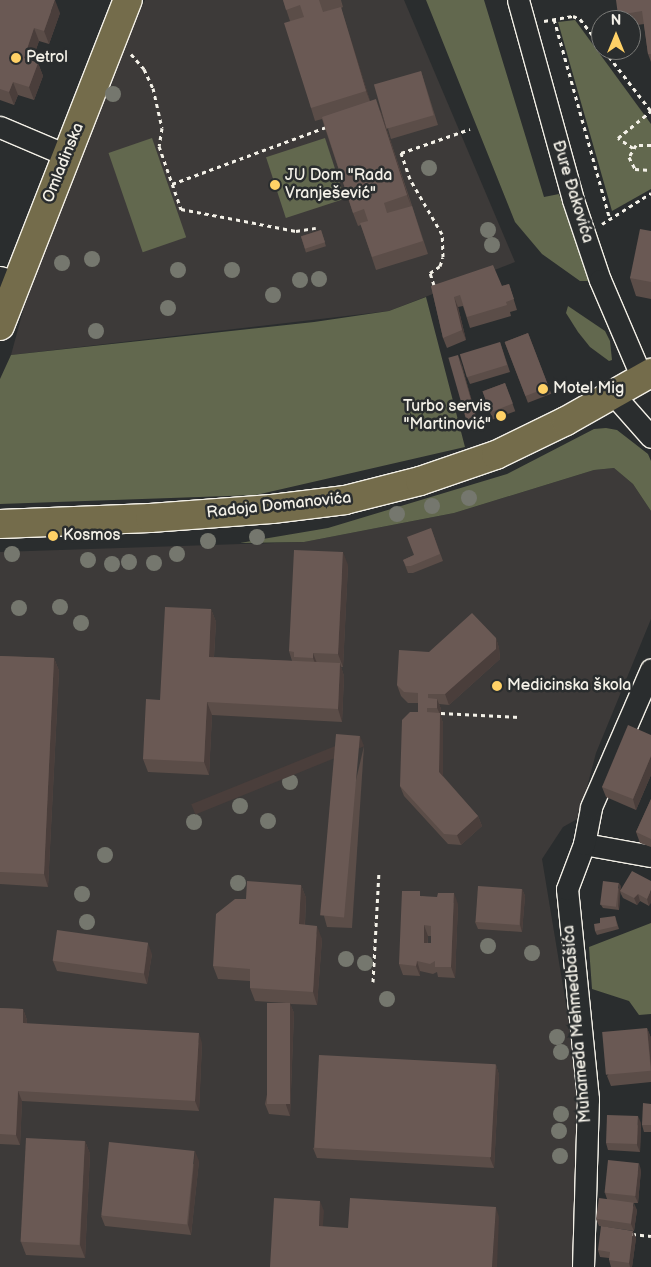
<!DOCTYPE html>
<html>
<head>
<meta charset="utf-8">
<style>
  body { margin:0 }
  #map { position:relative; width:651px; height:1267px; overflow:hidden; background:#2a2d2e; font-family:"Balsamiq Sans",sans-serif }
  div>[style] { position:absolute }
  .built>* { inset:0; background:#3d3a39 }
  .green>* { inset:0; background:#62684e; transform-origin:0 0 }
  .path>* { height:3px; margin-top:-1.5px; transform-origin:0; background:repeating-linear-gradient(90deg,#f4f1e8 0 4px,transparent 0 8px) }
  .roads { filter:drop-shadow(1px 0 #f4f1e8) drop-shadow(-1px 0 #f4f1e8) drop-shadow(0 1px #f4f1e8) drop-shadow(0 -1px #f4f1e8) }
  .minor>* { height:21px; margin:-10.5px; padding:0 10.5px; transform-origin:10.5px; border-radius:10.5px; background:#2a2d2e }
  .major>* { height:28px; margin:-14px; padding:0 14px; transform-origin:14px; border-radius:14px; background:#746c4b }
  .trees>* { width:16px; height:16px; margin:-8px; border-radius:50%; background:#75776e }
  .wall>* { inset:0; background:#5b4d48; transform-origin:0 0 }
  .shaded-wall>* { inset:0; background:#4a3e3b; transform-origin:0 0 }
  .building>* { inset:0; background:#6a5954; transform-origin:0 0 }
  .dots>* { width:14px; height:14px; translate:-50% -50%; box-sizing:border-box; border:2px solid #2a2d2e; border-radius:50% }
  span { translate:-50% -50%; white-space:nowrap; text-align:center; line-height:1.15; -webkit-text-stroke:5px #2a2d2e; paint-order:stroke }
  .poi-label { font-size:16px; color:#f4f1e8 }
  .left { translate:0 -50%; text-align:left }
  .right { translate:-100% -50%; text-align:right }
  .street-label { font-size:16px; color:#f4f1e8 }
  .north { position:absolute; left:591px; top:10px; width:50px; height:50px; box-sizing:border-box; background:#2a2d2e; border:1px solid #7b7b78; border-radius:50%; rotate:0deg; font-size:14px; font-weight:700; line-height:20px; text-align:center; color:#f4f1e8 }
  .north::after { content:''; display:block; margin:auto; width:18px; height:22px; background:#ffd166; clip-path:polygon(50% 0,100% 100%,50% 72%,0 100%) }
</style>
</head>
<body>
<div id="map">
  <div class="built">
    <div style="clip-path:polygon(145px 0,404px 0,515px 262px,389px 311px,11px 355px,24px 307px,96px 108px)"></div>
    <div style="clip-path:polygon(614px 468px,633px 484px,651px 511px,651px 619px,596px 753px,579px 818px,563px 827px,542px 859px,578px 1077px,572px 1267px,0 1267px,0 552px,304px 542px,454px 513px,594px 470px)"></div>
  </div>
  <div class="green">
    <div style="clip-path:polygon(426px 0,484px 0,544px 197px,559px 194px,589px 281px,580px 281px,542px 254px,515px 222px)"></div>
    <div style="clip-path:polygon(575px 20px,651px 124px,651px 189px,612px 211px,558px 22px)"></div>
    <div style="left:152px;top:138px;width:105px;height:46px;rotate:71deg"></div>
    <div style="left:325px;top:138px;width:64px;height:62px;rotate:72deg"></div>
    <div style="clip-path:polygon(426px 297px,465px 447px,256px 495px,0 504px,0 379px,11px 355px,314px 322px,389px 311px)"></div>
    <div style="clip-path:polygon(568px 306px,605px 331px,610px 341px,612px 360px,609px 361px,590px 347px,578px 332px,566px 313px)"></div>
    <div style="clip-path:polygon(606px 428px,617px 430px,648px 454px,651px 461px,651px 511px,633px 484px,614px 468px,594px 470px,454px 513px,304px 542px,240px 543px,328px 528px,507px 474px,594px 429px)"></div>
    <div style="clip-path:polygon(651px 923px,651px 1014px,639px 1015px,629px 1001px,592px 989px,589px 947px)"></div>
  </div>
  <div class="path">
    <div style="left:554px;top:19px;width:208px;rotate:74.4deg"></div>
    <div style="left:544px;top:21px;width:29px;rotate:-10deg"></div>
    <div style="left:573px;top:16px;width:8px;rotate:23deg"></div>
    <div style="left:580px;top:19px;width:34px;rotate:52deg"></div>
    <div style="left:604px;top:50px;width:77px;rotate:52.4deg"></div>
    <div style="left:131px;top:54px;width:20px;rotate:49deg"></div>
    <div style="left:144px;top:69px;width:21px;rotate:65deg"></div>
    <div style="left:153px;top:88px;width:41px;rotate:77.3deg"></div>
    <div style="left:162px;top:128px;width:18px;rotate:99deg"></div>
    <div style="left:159px;top:146px;width:67px;rotate:70.8deg"></div>
    <div style="left:181px;top:209px;width:117px;rotate:10.8deg"></div>
    <div style="left:296px;top:231px;width:20px;rotate:-9deg"></div>
    <div style="left:651px;top:145px;width:15px;rotate:180deg"></div>
    <div style="left:636px;top:145px;width:14px;rotate:120deg"></div>
    <div style="left:629px;top:157px;width:13px;rotate:63deg"></div>
    <div style="left:635px;top:169px;width:16px;rotate:4deg"></div>
    <div style="left:633px;top:148px;width:18px;rotate:-146deg"></div>
    <div style="left:618px;top:138px;width:43px;rotate:-39.3deg"></div>
    <div style="left:172px;top:184px;width:167px;rotate:-20.3deg"></div>
    <div style="left:602px;top:224px;width:58px;rotate:-32.3deg"></div>
    <div style="left:434px;top:285px;width:13px;rotate:-108deg"></div>
    <div style="left:430px;top:273px;width:12px;rotate:-35deg"></div>
    <div style="left:440px;top:266px;width:9px;rotate:-72deg"></div>
    <div style="left:443px;top:257px;width:23px;rotate:-92deg"></div>
    <div style="left:442px;top:234px;width:64px;rotate:-120.2deg"></div>
    <div style="left:410px;top:179px;width:28px;rotate:-109deg"></div>
    <div style="left:401px;top:153px;width:73px;rotate:-19.2deg"></div>
    <div style="left:441px;top:713px;width:80px;rotate:2.9deg"></div>
    <div style="left:373px;top:982px;width:111px;rotate:-86.9deg"></div>
    <div style="left:632px;top:1234px;width:19px;rotate:6deg"></div>
  </div>
  <div class="roads">
    <div class="minor">
      <div style="left:518px;top:0;width:207px;rotate:74.6deg"></div>
      <div style="left:573px;top:200px;width:84px;rotate:71.4deg"></div>
      <div style="left:600px;top:280px;width:107px;rotate:66.8deg"></div>
      <div style="left:0;top:127px;width:72px;rotate:23deg"></div>
      <div style="left:0;top:277px;width:18px;rotate:16deg"></div>
      <div style="left:613px;top:394px;width:57px;rotate:48.5deg"></div>
      <div style="left:584px;top:844px;width:68px;rotate:10.2deg"></div>
      <div style="left:583px;top:1267px;width:168px;rotate:-88.3deg"></div>
      <div style="left:588px;top:1099px;width:211px;rotate:-95.7deg"></div>
      <div style="left:567px;top:889px;width:48px;rotate:-69.3deg"></div>
      <div style="left:584px;top:844px;width:38px;rotate:-79deg"></div>
      <div style="left:591px;top:807px;width:150px;rotate:-66.5deg"></div>
    </div>
    <div class="major">
      <div style="left:0;top:326px;width:350px;rotate:-68.6deg"></div>
      <div style="left:0;top:524px;width:150px;rotate:-2.3deg"></div>
      <div style="left:150px;top:518px;width:122px;rotate:-4.2deg"></div>
      <div style="left:272px;top:509px;width:74px;rotate:-7deg"></div>
      <div style="left:345px;top:500px;width:77px;rotate:-14.2deg"></div>
      <div style="left:420px;top:481px;width:80px;rotate:-18.9deg"></div>
      <div style="left:496px;top:455px;width:78px;rotate:-25.9deg"></div>
      <div style="left:566px;top:421px;width:98px;rotate:-29.5deg"></div>
    </div>
  </div>
  <div class="trees">
    <div style="left:113px;top:94px"></div>
    <div style="left:429px;top:168px"></div>
    <div style="left:488px;top:230px"></div>
    <div style="left:492px;top:245px"></div>
    <div style="left:92px;top:259px"></div>
    <div style="left:62px;top:263px"></div>
    <div style="left:178px;top:270px"></div>
    <div style="left:232px;top:270px"></div>
    <div style="left:319px;top:279px"></div>
    <div style="left:300px;top:280px"></div>
    <div style="left:273px;top:295px"></div>
    <div style="left:168px;top:308px"></div>
    <div style="left:96px;top:331px"></div>
    <div style="left:469px;top:498px"></div>
    <div style="left:432px;top:506px"></div>
    <div style="left:397px;top:514px"></div>
    <div style="left:257px;top:537px"></div>
    <div style="left:208px;top:541px"></div>
    <div style="left:12px;top:554px"></div>
    <div style="left:177px;top:554px"></div>
    <div style="left:88px;top:560px"></div>
    <div style="left:129px;top:562px"></div>
    <div style="left:154px;top:563px"></div>
    <div style="left:112px;top:564px"></div>
    <div style="left:60px;top:607px"></div>
    <div style="left:19px;top:608px"></div>
    <div style="left:81px;top:623px"></div>
    <div style="left:290px;top:782px"></div>
    <div style="left:240px;top:806px"></div>
    <div style="left:268px;top:821px"></div>
    <div style="left:194px;top:822px"></div>
    <div style="left:105px;top:855px"></div>
    <div style="left:238px;top:883px"></div>
    <div style="left:82px;top:894px"></div>
    <div style="left:87px;top:922px"></div>
    <div style="left:488px;top:946px"></div>
    <div style="left:532px;top:953px"></div>
    <div style="left:346px;top:959px"></div>
    <div style="left:365px;top:963px"></div>
    <div style="left:387px;top:999px"></div>
    <div style="left:557px;top:1037px"></div>
    <div style="left:561px;top:1052px"></div>
    <div style="left:561px;top:1114px"></div>
    <div style="left:559px;top:1131px"></div>
    <div style="left:560px;top:1156px"></div>
  </div>
  <div class="wall">
    <div style="clip-path:polygon(0 0,60px 13px,49px 44px,39px 41px,32px 61px,38px 63px,43px 76px,34px 100px,18px 95px,14px 105px,0 100px)"></div>
    <div style="clip-path:polygon(283px 0,341px 0,343px 7px,341px 8px,370px 101px,381px 112px,428px 254px,376px 270px,361px 225px,358px 226px,353px 213px,322px 119px,315px 121px,311px 108px,290px 21px)"></div>
    <div style="clip-path:polygon(651px 0,651px 62px,648px 54px,644px 24px,631px 26px,631px 20px,620px 20px,618px 15px)"></div>
    <div style="clip-path:polygon(421px 71px,438px 125px,391px 139px,388px 129px)"></div>
    <div style="left:321px;top:230px;width:17px;height:21px;rotate:73deg"></div>
    <div style="clip-path:polygon(651px 231px,651px 299px,636px 296px,630px 278px)"></div>
    <div style="clip-path:polygon(509px 284px,517px 310px,510px 312px,511px 316px,470px 328px,463px 306px,458px 307px,466px 340px,447px 348px,443px 338px,431px 286px,502px 286px)"></div>
    <div style="left:528px;top:333px;width:65px;height:25px;rotate:69deg"></div>
    <div style="clip-path:polygon(500px 342px,510px 372px,470px 384px,467px 377px)"></div>
    <div style="clip-path:polygon(461px 362px,479px 427px,469px 430px,467px 423px)"></div>
    <div style="left:505px;top:383px;width:30px;height:24px;rotate:70deg"></div>
    <div style="clip-path:polygon(431px 528px,443px 561px,413px 573px,408px 573px,403px 560px,414px 555px)"></div>
    <div style="clip-path:polygon(348px 565px,343px 667px,341px 667px,344px 676px,342px 722px,212px 715px,209px 775px,148px 772px,143px 759px,160px 700px,211px 609px,216px 622px,214px 657px,292px 661px,289px 651px)"></div>
    <div style="clip-path:polygon(496px 638px,499px 648px,500px 659px,449px 705px,439px 704px,441px 709px,441px 717px,443px 723px,443px 776px,478px 816px,482px 826px,461px 845px,448px 844px,404px 796px,400px 786px,418px 712px,418px 703px,408px 703px,401px 696px,397px 685px,429px 652px)"></div>
    <div style="clip-path:polygon(0 656px,54px 658px,59px 671px,48px 887px,0 884px)"></div>
    <div style="clip-path:polygon(651px 735px,651px 775px,636px 810px,606px 797px,602px 787px)"></div>
    <div style="clip-path:polygon(364px 746px,352px 928px,327px 927px,324px 916px)"></div>
    <div style="clip-path:polygon(651px 799px,651px 847px,640px 843px,636px 832px)"></div>
    <div style="clip-path:polygon(651px 881px,649px 906px,640px 901px,637px 905px,623px 898px,620px 892px,619px 910px,603px 908px,601px 905px,621px 886px,620px 890px)"></div>
    <div style="clip-path:polygon(301px 885px,306px 898px,305px 925px,322px 939px,317px 1005px,290px 1004px,294px 1013px,290px 1116px,269px 1114px,265px 1104px,286px 1003px,255px 1001px,250px 988px,250px 981px,218px 979px,213px 966px,246px 899px)"></div>
    <div style="clip-path:polygon(522px 889px,525px 896px,522px 932px,478px 929px,475px 922px)"></div>
    <div style="clip-path:polygon(evenodd,422px 896px,458px 904px,455px 978px,438px 977px,437px 972px,433px 974px,420px 971px,420px 976px,403px 975px,399px 964px,422px 896px,428px 936px,431px 936px,431px 943px,428px 943px,428px 936px)"></div>
    <div style="clip-path:polygon(615px 916px,619px 929px,597px 935px,595px 931px,600px 923px)"></div>
    <div style="clip-path:polygon(152px 954px,147px 984px,57px 971px,53px 961px)"></div>
    <div style="clip-path:polygon(0 1008px,23px 1009px,27px 1020px,27px 1024px,202px 1043px,199px 1111px,22px 1101px,20px 1145px,0 1144px)"></div>
    <div style="clip-path:polygon(647px 1028px,651px 1038px,651px 1082px,611px 1086px,607px 1076px)"></div>
    <div style="clip-path:polygon(496px 1065px,499px 1075px,494px 1168px,317px 1158px,313px 1148px)"></div>
    <div style="clip-path:polygon(651px 1104px,651px 1132px,644px 1132px,642px 1125px)"></div>
    <div style="clip-path:polygon(641px 1123px,640px 1152px,608px 1150px,606px 1143px)"></div>
    <div style="clip-path:polygon(85px 1141px,90px 1154px,85px 1258px,26px 1255px,21px 1242px)"></div>
    <div style="clip-path:polygon(199px 1161px,191px 1235px,105px 1226px,101px 1216px)"></div>
    <div style="clip-path:polygon(641px 1170px,638px 1203px,630px 1203px,637px 1210px,634px 1231px,599px 1226px,596px 1219px,607px 1199px,605px 1193px)"></div>
    <div style="clip-path:polygon(636px 1238px,632px 1267px,611px 1267px,609px 1260px,609px 1258px,600px 1257px,598px 1250px)"></div>
  </div>
  <div class="shaded-wall">
    <div style="clip-path:polygon(55px 0,60px 13px,49px 44px,44px 31px)"></div>
    <div style="clip-path:polygon(341px 7px,345px 20px,371px 104px,366px 91px)"></div>
    <div style="clip-path:polygon(34px 28px,39px 41px,28px 71px,24px 58px)"></div>
    <div style="clip-path:polygon(38px 63px,43px 76px,34px 100px,29px 87px)"></div>
    <div style="clip-path:polygon(13px 82px,18px 95px,14px 105px,9px 92px)"></div>
    <div style="clip-path:polygon(376px 99px,381px 112px,412px 208px,407px 195px)"></div>
    <div style="clip-path:polygon(454px 297px,458px 307px,466px 340px,462px 330px)"></div>
    <div style="clip-path:polygon(458px 355px,461px 362px,479px 427px,477px 420px)"></div>
    <div style="clip-path:polygon(343px 552px,348px 565px,343px 667px,338px 654px)"></div>
    <div style="clip-path:polygon(211px 609px,216px 622px,213px 670px,209px 657px)"></div>
    <div style="clip-path:polygon(496px 638px,499px 648px,500px 659px,449px 705px,445px 694px)"></div>
    <div style="clip-path:polygon(313px 653px,318px 666px,318px 671px,313px 658px)"></div>
    <div style="clip-path:polygon(54px 658px,59px 671px,48px 887px,44px 874px)"></div>
    <div style="clip-path:polygon(340px 663px,344px 676px,342px 722px,338px 709px)"></div>
    <div style="clip-path:polygon(437px 699px,441px 709px,441px 717px,443px 723px,443px 782px,439px 772px,440px 714px,437px 708px)"></div>
    <div style="clip-path:polygon(207px 702px,212px 715px,209px 775px,204px 762px)"></div>
    <div style="left:360px;top:736px;width:11px;height:182px;rotate:68deg"></div>
    <div style="clip-path:polygon(651px 756px,651px 775px,636px 810px,633px 799px)"></div>
    <div style="clip-path:polygon(478px 816px,482px 826px,461px 845px,457px 835px)"></div>
    <div style="clip-path:polygon(619px 883px,621px 886px,619px 910px,618px 906px)"></div>
    <div style="clip-path:polygon(301px 885px,306px 898px,304px 937px,299px 924px)"></div>
    <div style="clip-path:polygon(522px 889px,525px 896px,522px 932px,520px 925px)"></div>
    <div style="clip-path:polygon(651px 890px,651px 903px,649px 906px,647px 899px)"></div>
    <div style="clip-path:polygon(454px 893px,458px 904px,455px 978px,451px 967px)"></div>
    <div style="clip-path:polygon(638px 894px,640px 901px,637px 905px,634px 898px)"></div>
    <div style="clip-path:polygon(424px 925px,428px 936px,427px 953px,424px 943px)"></div>
    <div style="clip-path:polygon(317px 926px,322px 939px,317px 1005px,313px 992px)"></div>
    <div style="clip-path:polygon(148px 943px,152px 954px,147px 984px,144px 974px)"></div>
    <div style="clip-path:polygon(417px 961px,420px 971px,420px 976px,416px 966px)"></div>
    <div style="clip-path:polygon(290px 1003px,294px 1013px,290px 1116px,286px 1105px)"></div>
    <div style="clip-path:polygon(23px 1009px,27px 1020px,26px 1033px,23px 1023px)"></div>
    <div style="clip-path:polygon(647px 1028px,651px 1038px,651px 1066px)"></div>
    <div style="clip-path:polygon(199px 1033px,202px 1043px,199px 1111px,195px 1101px)"></div>
    <div style="clip-path:polygon(496px 1065px,499px 1075px,494px 1168px,490px 1158px)"></div>
    <div style="clip-path:polygon(18px 1091px,22px 1101px,20px 1145px,16px 1135px)"></div>
    <div style="clip-path:polygon(638px 1116px,641px 1123px,640px 1152px,637px 1145px)"></div>
    <div style="clip-path:polygon(85px 1141px,90px 1154px,85px 1258px,80px 1245px)"></div>
    <div style="clip-path:polygon(195px 1151px,199px 1161px,191px 1235px,188px 1225px)"></div>
    <div style="clip-path:polygon(639px 1163px,641px 1170px,638px 1203px,635px 1196px)"></div>
    <div style="clip-path:polygon(320px 1201px,324px 1211px,322px 1237px,319px 1226px)"></div>
    <div style="clip-path:polygon(634px 1203px,637px 1210px,634px 1231px,631px 1224px)"></div>
    <div style="clip-path:polygon(496px 1207px,499px 1217px,497px 1267px,492px 1267px)"></div>
    <div style="clip-path:polygon(633px 1231px,636px 1238px,632px 1267px,630px 1267px,629px 1263px)"></div>
  </div>
  <div class="building">
    <div style="clip-path:polygon(0 0,55px 0,44px 31px,34px 28px,24px 58px,38px 63px,29px 87px,13px 82px,9px 92px,0 89px)"></div>
    <div style="clip-path:polygon(283px 0,320px 0,319px 0,323px 12px,341px 7px,366px 91px,311px 108px,284px 23px,304px 17px,300px 5px,286px 10px)"></div>
    <div style="clip-path:polygon(616px 0,651px 0,651px 54px,648px 54px,642px 11px,618px 15px)"></div>
    <div style="left:421px;top:71px;width:46px;height:49px;rotate:74deg"></div>
    <div style="clip-path:polygon(376px 99px,407px 195px,384px 203px,387px 213px,412px 206px,423px 241px,372px 257px,360px 223px,368px 221px,364px 209px,353px 213px,322px 117px)"></div>
    <div style="clip-path:polygon(640px 229px,651px 231px,651px 282px,630px 278px)"></div>
    <div style="left:321px;top:230px;width:13px;height:21px;rotate:72deg"></div>
    <div style="clip-path:polygon(493px 265px,502px 286px,509px 284px,514px 299px,506px 302px,507px 305px,467px 317px,460px 295px,454px 297px,462px 330px,443px 338px,431px 286px)"></div>
    <div style="left:528px;top:333px;width:58px;height:25px;rotate:69deg"></div>
    <div style="left:500px;top:342px;width:24px;height:42px;rotate:73deg"></div>
    <div style="left:458px;top:355px;width:68px;height:10px;rotate:74deg"></div>
    <div style="left:505px;top:383px;width:22px;height:24px;rotate:69deg"></div>
    <div style="clip-path:polygon(431px 528px,440px 554px,411px 566px,406px 566px,403px 560px,414px 555px,407px 537px)"></div>
    <div style="clip-path:polygon(294px 550px,343px 552px,338px 654px,313px 653px,313px 658px,294px 657px,294px 652px,289px 651px)"></div>
    <div style="clip-path:polygon(165px 607px,211px 609px,209px 657px,340px 663px,338px 709px,207px 702px,204px 762px,143px 759px,146px 699px,160px 700px)"></div>
    <div style="clip-path:polygon(472px 613px,496px 638px,496px 649px,445px 694px,428px 694px,428px 698px,437px 699px,437px 708px,427px 708px,427px 712px,440px 713px,439px 772px,478px 816px,457px 835px,444px 834px,400px 786px,402px 720px,410px 712px,418px 712px,418px 693px,404px 692px,397px 685px,399px 650px,429px 652px)"></div>
    <div style="clip-path:polygon(0 656px,54px 658px,44px 874px,0 872px)"></div>
    <div style="clip-path:polygon(628px 725px,651px 735px,651px 756px,633px 799px,602px 787px)"></div>
    <div style="left:336px;top:734px;width:24px;height:182px;rotate:5deg"></div>
    <div style="clip-path:polygon(651px 799px,651px 839px,636px 832px)"></div>
    <div style="clip-path:polygon(632px 871px,651px 881px,651px 890px,647px 899px,638px 894px,634px 898px,620px 891px)"></div>
    <div style="clip-path:polygon(247px 881px,301px 885px,299px 924px,317px 926px,313px 992px,250px 988px,250px 969px,213px 966px,216px 914px,235px 899px,246px 899px)"></div>
    <div style="left:603px;top:881px;width:16px;height:24px;rotate:7deg"></div>
    <div style="left:478px;top:886px;width:44px;height:36px;rotate:4deg"></div>
    <div style="clip-path:polygon(evenodd,402px 891px,420px 891px,420px 896px,437px 897px,438px 893px,454px 893px,451px 967px,435px 967px,435px 961px,430px 964px,417px 961px,416px 966px,399px 964px,402px 891px,424px 925px,431px 926px,431px 943px,424px 943px,424px 925px)"></div>
    <div style="clip-path:polygon(615px 916px,617px 926px,595px 931px,594px 924px,600px 923px,600px 918px)"></div>
    <div style="left:57px;top:930px;width:92px;height:31px;rotate:8deg"></div>
    <div style="left:267px;top:1003px;width:23px;height:101px"></div>
    <div style="clip-path:polygon(0 1008px,23px 1009px,23px 1023px,199px 1033px,195px 1101px,18px 1091px,16px 1135px,0 1134px)"></div>
    <div style="left:647px;top:1028px;width:43px;height:45px;rotate:85deg"></div>
    <div style="left:319px;top:1055px;width:177px;height:93px;rotate:3deg"></div>
    <div style="clip-path:polygon(643px 1103px,651px 1104px,651px 1125px,642px 1125px)"></div>
    <div style="left:607px;top:1115px;width:31px;height:28px;rotate:2deg"></div>
    <div style="left:26px;top:1138px;width:59px;height:104px;rotate:3deg"></div>
    <div style="left:109px;top:1142px;width:86px;height:74px;rotate:6deg"></div>
    <div style="left:608px;top:1160px;width:31px;height:33px;rotate:6deg"></div>
    <div style="clip-path:polygon(274px 1198px,320px 1201px,319px 1226px,348px 1228px,350px 1198px,496px 1207px,492px 1267px,270px 1267px)"></div>
    <div style="left:599px;top:1198px;width:35px;height:21px;rotate:8deg"></div>
    <div style="clip-path:polygon(601px 1226px,633px 1231px,629px 1263px,609px 1260px,610px 1252px,598px 1250px)"></div>
  </div>
  <div class="dots">
    <div style="left:16px;top:58px;background:#ffd166"></div>
    <div style="left:275px;top:185px;background:#ffd166"></div>
    <div style="left:543px;top:389px;background:#ffd166"></div>
    <div style="left:501px;top:416px;background:#ffd166"></div>
    <div style="left:53px;top:536px;background:#ffd166"></div>
    <div style="left:497px;top:686px;background:#ffd166"></div>
  </div>
  <div class="poi-label">
    <span class="left" style="left:26px;top:58px">Petrol</span>
    <span class="left" style="left:285px;top:185px">JU Dom "Rada<br>Vranješević"</span>
    <span class="left" style="left:553px;top:389px">Motel Mig</span>
    <span class="right" style="left:491px;top:416px">Turbo servis<br>"Martinović"</span>
    <span class="left" style="left:63px;top:536px">Kosmos</span>
    <span class="left" style="left:507px;top:686px">Medicinska škola</span>
  </div>
  <div class="street-label">
    <span style="left:64px;top:163px;rotate:-68deg">Omladinska</span>
    <span style="left:572px;top:192px;rotate:73deg">Đure Đakovića</span>
    <span style="left:279px;top:506px;rotate:-6deg">Radoja Domanovića</span>
    <span style="left:578px;top:1024px;rotate:-95deg">Muhameda Mehmedbašića</span>
  </div>
  <div class="north">N</div>
</div>
</body>
</html>
